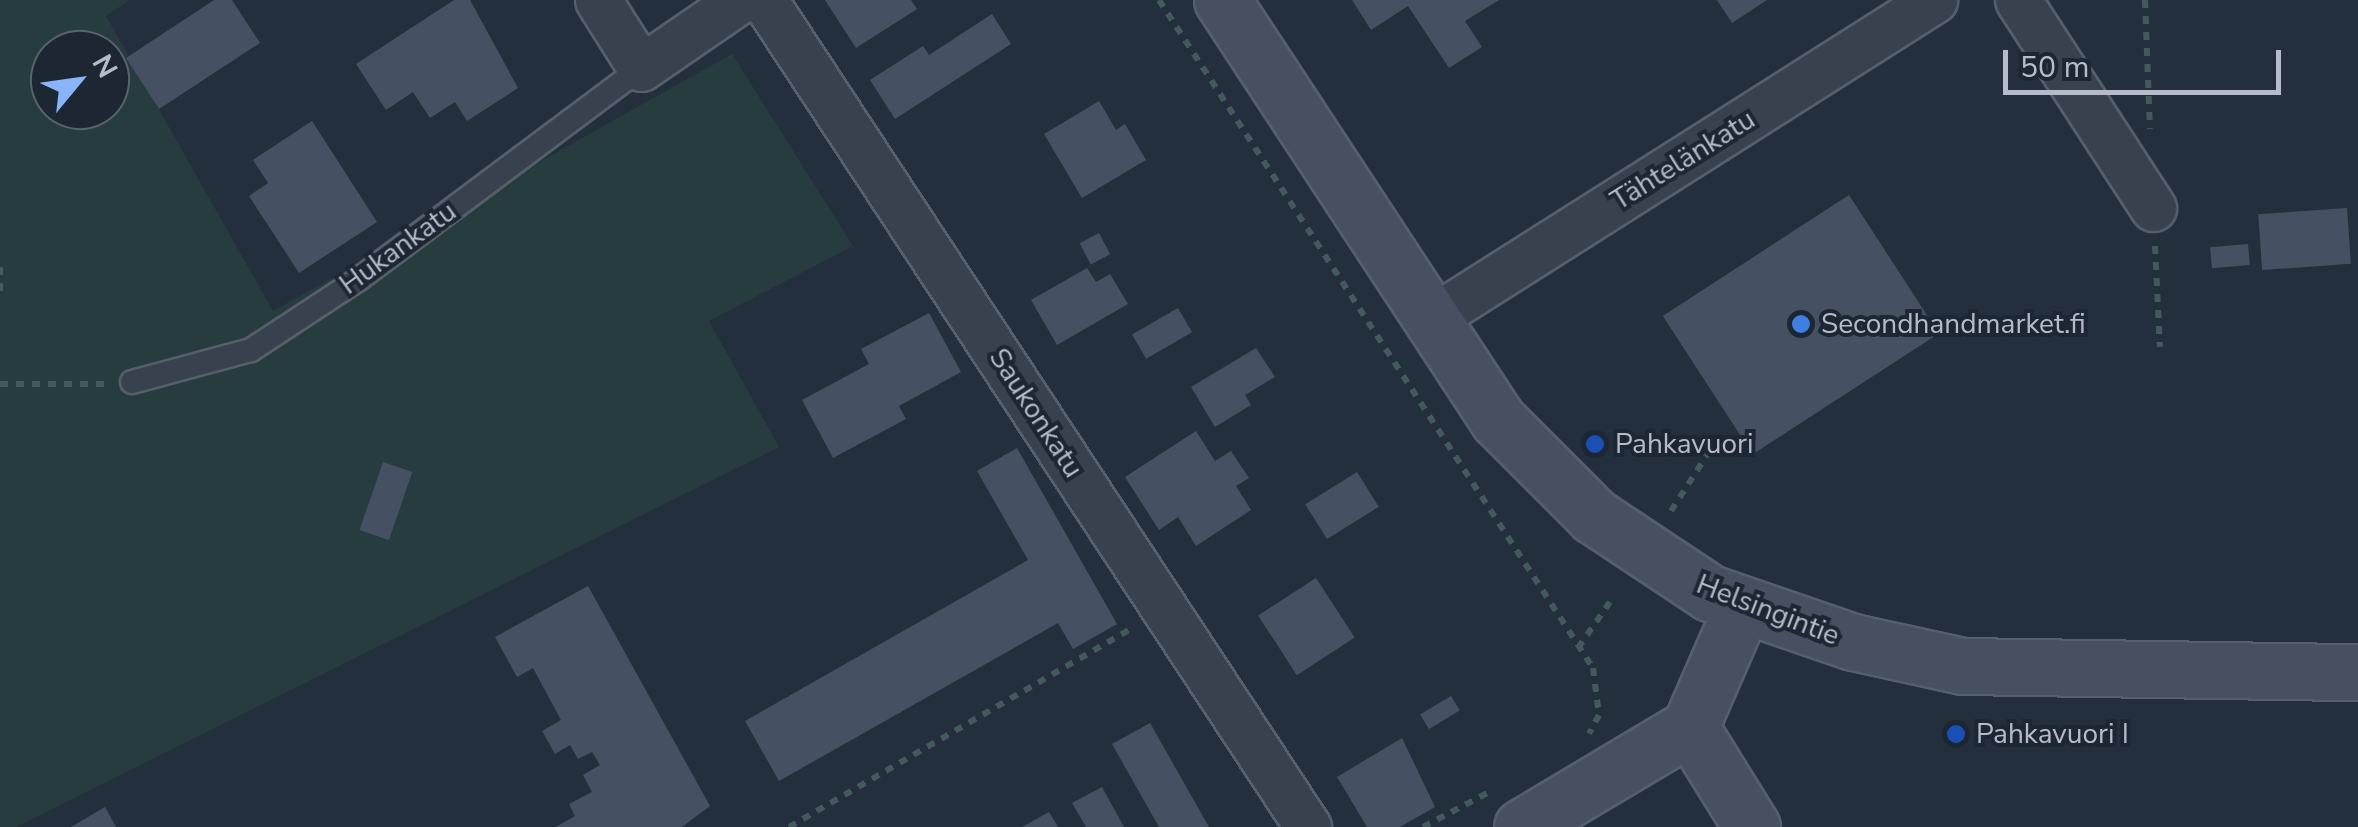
<!DOCTYPE html>
<html>
<head>
<meta charset="utf-8">
<style>
  body { margin:0 }
  #map { position:relative; width:2358px; height:827px; overflow:hidden; background:#242f3e; font-family:"Nunito Sans",sans-serif }
  div>[style] { position:absolute }
  .green>* { inset:0; background:#263c3f }
  .building>* { inset:0; background:#455162; transform-origin:0 0 }
  .path>* { height:6px; margin-top:-3px; transform-origin:0; background:repeating-linear-gradient(90deg,#44595c 0 8px,transparent 0 16px) }
  .roads { filter:drop-shadow(2px 0 #565f6c) drop-shadow(-2px 0 #565f6c) drop-shadow(0 2px #565f6c) drop-shadow(0 -2px #565f6c) }
  .lane>* { height:22px; margin:-11px; padding:0 11px; transform-origin:11px; border-radius:11px; background:#38414e }
  .street>* { height:45px; margin:-22.5px; padding:0 22.5px; transform-origin:22.5px; border-radius:22.5px; background:#38414e }
  .secondary>* { height:55px; margin:-27.5px; padding:0 27.5px; transform-origin:27.5px; border-radius:27.5px; background:#465061 }
  .dots>* { width:28px; height:28px; translate:-50% -50%; box-sizing:border-box; border:5px solid #1d2633; border-radius:50% }
  span { translate:-50% -50%; white-space:nowrap; text-align:center; line-height:1.15; -webkit-text-stroke:8px #1d2633; paint-order:stroke }
  .street-label { font-size:28px; color:#b4bcc9 }
  .poi-label { font-size:28px; color:#b4bcc9 }
  .left { translate:0 -50%; text-align:left }
  .north { position:absolute; left:30px; top:30px; width:100px; height:100px; box-sizing:border-box; background:#1d2633; border:2px solid #59626f; border-radius:50%; rotate:61deg; font-size:28px; font-weight:700; line-height:40px; text-align:center; color:#b4bcc9 }
  .north::after { content:''; display:block; margin:auto; width:35px; height:45px; background:#8ab4f8; clip-path:polygon(50% 0,100% 100%,50% 72%,0 100%) }
  .scale { position:absolute; left:2003px; top:50px; width:278px; height:45px; box-sizing:border-box; border:5px solid #b4bcc9; border-top:0; padding-left:12px; font-size:30px; line-height:35px; white-space:nowrap; color:#b4bcc9; -webkit-text-stroke:8px #1d2633; paint-order:stroke }
</style>
</head>
<body>
<div id="map">
  <div class="green">
    <div style="clip-path:polygon(evenodd,0 0,130px 0,106px 16px,273px 311px,732px 54px,853px 246px,709px 321px,779px 447px,16px 827px,0 827px,0 0,50px 50px,110px 50px,110px 110px,50px 110px,50px 50px)"></div>
  </div>
  <div class="building">
    <div style="clip-path:polygon(214px 0,232px 0,260px 43px,159px 109px,126px 58px)"></div>
    <div style="clip-path:polygon(454px 0,470px 0,518px 88px,467px 121px,455px 102px,430px 118px,413px 92px,386px 110px,356px 64px)"></div>
    <div style="clip-path:polygon(825px 0,911px 0,917px 9px,856px 48px)"></div>
    <div style="clip-path:polygon(1352px 0,1499px 0,1465px 21px,1482px 47px,1449px 68px,1408px 6px,1371px 30px)"></div>
    <div style="clip-path:polygon(1717px 0,1767px 0,1732px 23px)"></div>
    <div style="clip-path:polygon(992px 14px,1011px 44px,895px 119px,870px 80px,923px 46px,929px 55px)"></div>
    <div style="clip-path:polygon(1099px 101px,1116px 130px,1125px 124px,1146px 160px,1082px 198px,1044px 134px)"></div>
    <div style="clip-path:polygon(312px 121px,377px 222px,299px 273px,249px 196px,268px 183px,253px 160px)"></div>
    <div style="left:1849px;top:195px;width:165px;height:222px;rotate:57deg"></div>
    <div style="left:2347px;top:208px;width:56px;height:89px;rotate:86deg"></div>
    <div style="left:1099px;top:233px;width:24px;height:22px;rotate:62deg"></div>
    <div style="left:2248px;top:244px;width:21px;height:38px;rotate:85deg"></div>
    <div style="clip-path:polygon(1087px 268px,1096px 282px,1110px 274px,1128px 304px,1057px 345px,1031px 300px)"></div>
    <div style="left:1178px;top:308px;width:28px;height:53px;rotate:60deg"></div>
    <div style="clip-path:polygon(929px 313px,961px 372px,899px 406px,906px 419px,833px 458px,802px 400px,869px 364px,861px 349px)"></div>
    <div style="clip-path:polygon(1256px 348px,1275px 377px,1245px 395px,1251px 405px,1215px 427px,1191px 387px)"></div>
    <div style="clip-path:polygon(1196px 431px,1215px 461px,1231px 451px,1249px 478px,1236px 486px,1251px 510px,1196px 546px,1178px 517px,1159px 530px,1125px 477px)"></div>
    <div style="clip-path:polygon(1017px 448px,1117px 624px,1073px 649px,1058px 623px,779px 781px,745px 721px,1028px 560px,977px 471px)"></div>
    <div style="left:383px;top:462px;width:31px;height:72px;rotate:19deg"></div>
    <div style="left:1357px;top:472px;width:41px;height:61px;rotate:58deg"></div>
    <div style="left:1316px;top:578px;width:71px;height:69px;rotate:57deg"></div>
    <div style="clip-path:polygon(588px 586px,710px 806px,682px 827px,556px 827px,575px 816px,569px 804px,592px 792px,583px 775px,600px 765px,592px 752px,578px 759px,570px 745px,555px 754px,542px 731px,561px 720px,533px 668px,517px 677px,495px 637px)"></div>
    <div style="left:1451px;top:696px;width:17px;height:36px;rotate:59deg"></div>
    <div style="clip-path:polygon(1150px 723px,1209px 827px,1159px 827px,1112px 744px)"></div>
    <div style="clip-path:polygon(1402px 738px,1435px 807px,1400px 827px,1367px 827px,1337px 777px)"></div>
    <div style="clip-path:polygon(1102px 787px,1124px 827px,1086px 827px,1072px 803px)"></div>
    <div style="clip-path:polygon(105px 807px,116px 827px,71px 827px)"></div>
    <div style="clip-path:polygon(1049px 812px,1058px 827px,1022px 827px)"></div>
  </div>
  <div class="path">
    <div style="left:1159px;top:0;width:797px;rotate:56.99deg"></div>
    <div style="left:1593px;top:668px;width:47px;rotate:82.7deg"></div>
    <div style="left:1599px;top:715px;width:21px;rotate:118deg"></div>
    <div style="left:2145px;top:0;width:129px;rotate:87.8deg"></div>
    <div style="left:2155px;top:246px;width:101px;rotate:87.2deg"></div>
    <div style="left:0;top:267px;width:31px;rotate:90deg"></div>
    <div style="left:0;top:384px;width:104px"></div>
    <div style="left:1671px;top:511px;width:67px;rotate:-57.3deg"></div>
    <div style="left:1578px;top:648px;width:56px;rotate:-55.2deg"></div>
    <div style="left:789px;top:827px;width:394px;rotate:-30.1deg"></div>
    <div style="left:1423px;top:827px;width:79px;rotate:-27.9deg"></div>
  </div>
  <div class="roads">
    <div class="lane">
      <div style="left:132px;top:382px;width:123px;rotate:-15.1deg"></div>
      <div style="left:251px;top:350px;width:129px;rotate:-33.3deg"></div>
      <div style="left:359px;top:279px;width:352px;rotate:-36.8deg"></div>
    </div>
    <div class="street">
      <div style="left:598px;top:0;width:80px;rotate:57.7deg"></div>
      <div style="left:641px;top:68px;width:120px;rotate:-34.5deg"></div>
      <div style="left:764px;top:0;width:990px;rotate:56.66deg"></div>
      <div style="left:2018px;top:0;width:248px;rotate:57deg"></div>
      <div style="left:1431px;top:319px;width:596px;rotate:-32.38deg"></div>
    </div>
    <div class="secondary">
      <div style="left:1222px;top:0;width:503px;rotate:56.69deg"></div>
      <div style="left:1498px;top:420px;width:136px;rotate:45deg"></div>
      <div style="left:1594px;top:516px;width:139px;rotate:33.6deg"></div>
      <div style="left:1710px;top:593px;width:151px;rotate:18.9deg"></div>
      <div style="left:1853px;top:642px;width:113px;rotate:12.3deg"></div>
      <div style="left:1963px;top:666px;width:395px;rotate:0.9deg"></div>
      <div style="left:1690px;top:727px;width:118px;rotate:58.2deg"></div>
      <div style="left:1522px;top:827px;width:196px;rotate:-30.8deg"></div>
      <div style="left:1690px;top:727px;width:133px;rotate:-66.5deg"></div>
    </div>
  </div>
  <div class="dots">
    <div style="left:1801px;top:324px;background:#3f7fe0"></div>
    <div style="left:1595px;top:444px;background:#1a4fb4"></div>
    <div style="left:1956px;top:734px;background:#1a4fb4"></div>
  </div>
  <div class="street-label">
    <span style="left:1683px;top:160px;rotate:-32deg">Tähtelänkatu</span>
    <span style="left:398px;top:248px;rotate:-36deg">Hukankatu</span>
    <span style="left:1036px;top:413px;rotate:57deg">Saukonkatu</span>
    <span style="left:1768px;top:610px;rotate:21deg">Helsingintie</span>
  </div>
  <div class="poi-label">
    <span class="left" style="left:1821px;top:324px">Secondhandmarket.fi</span>
    <span class="left" style="left:1615px;top:444px">Pahkavuori</span>
    <span class="left" style="left:1976px;top:734px">Pahkavuori I</span>
  </div>
  <div class="north">N</div>
  <div class="scale">50 m</div>
</div>
</body>
</html>
